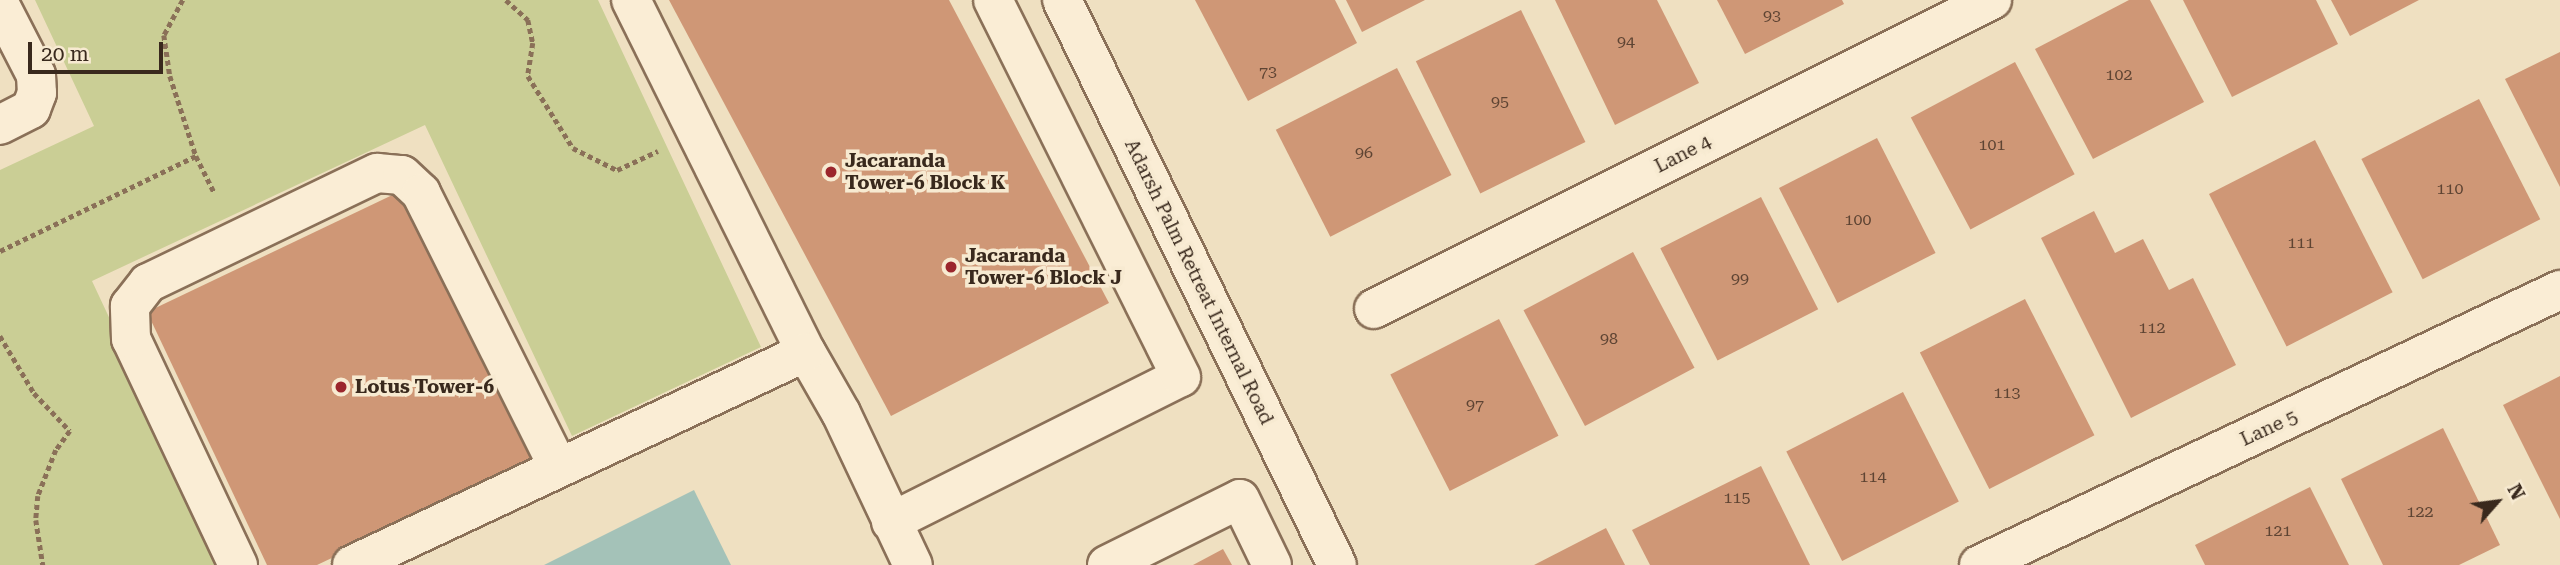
<!DOCTYPE html>
<html>
<head>
<meta charset="utf-8">
<style>
  body { margin:0 }
  #map { position:relative; width:2560px; height:565px; overflow:hidden; background:#efe0c1; font-family:"Roboto Serif",serif }
  div>[style] { position:absolute }
  .green>* { inset:0; background:#cace95 }
  .water>* { inset:0; background:#a4c2b8 }
  .building>* { inset:0; background:#cf9776; transform-origin:0 0 }
  .path>* { height:4.5px; margin-top:-2.25px; transform-origin:0; background:repeating-linear-gradient(90deg,#8a7058 0 5px,transparent 0 8.5px) }
  .roads { filter:drop-shadow(2px 0 #8a7058) drop-shadow(-2px 0 #8a7058) drop-shadow(0 2px #8a7058) drop-shadow(0 -2px #8a7058) }
  .minor>* { height:38px; margin:-19px; padding:0 19px; transform-origin:19px; border-radius:19px; background:#faedd5 }
  .dots>* { width:19px; height:19px; translate:-50% -50%; box-sizing:border-box; border:4px solid #f7ead1; border-radius:50% }
  span { translate:-50% -50%; white-space:nowrap; text-align:center; line-height:1.15; -webkit-text-stroke:7px #f7ead1; paint-order:stroke }
  .number-label { font-size:16px; color:#5e4433 }
  .number-label span { -webkit-text-stroke-width:0 }
  .street-label { font-size:19px; color:#39291d }
  .poi-label { font-size:19px; color:#39291d; font-weight:700 }
  .left { translate:0 -50%; text-align:left }
  .north { position:absolute; left:2462px; top:467px; width:70px; height:70px; -webkit-text-stroke:5px #f7ead1; paint-order:stroke; rotate:62deg; font-size:19px; font-weight:700; line-height:28px; text-align:center; color:#39291d }
  .north::after { content:''; display:block; margin:auto; width:24px; height:32px; background:#39291d; clip-path:polygon(50% 0,100% 100%,50% 72%,0 100%) }
  .scale { position:absolute; left:28px; top:42px; width:135px; height:32px; box-sizing:border-box; border:4px solid #39291d; border-top:0; padding-left:9px; font-size:21px; line-height:24px; white-space:nowrap; color:#39291d; -webkit-text-stroke:5px #f7ead1; paint-order:stroke }
</style>
</head>
<body>
<div id="map">
  <div class="green">
    <div style="clip-path:polygon(35px 0,598px 0,761px 347px,572px 436px,425px 125px,92px 281px,225px 565px,0 565px,0 170px,94px 126px)"></div>
  </div>
  <div class="water">
    <div style="clip-path:polygon(694px 490px,731px 565px,544px 565px)"></div>
  </div>
  <div class="building">
    <div style="clip-path:polygon(669px 0,949px 0,1109px 303px,891px 416px)"></div>
    <div style="clip-path:polygon(1195px 0,1335px 0,1357px 43px,1248px 101px)"></div>
    <div style="clip-path:polygon(1346px 0,1425px 0,1362px 32px)"></div>
    <div style="clip-path:polygon(1555px 0,1657px 0,1699px 83px,1615px 125px)"></div>
    <div style="clip-path:polygon(1717px 0,1842px 0,1844px 4px,1745px 54px)"></div>
    <div style="clip-path:polygon(2129px 0,2150px 0,2204px 102px,2093px 159px,2035px 49px)"></div>
    <div style="clip-path:polygon(2183px 0,2316px 0,2338px 44px,2232px 97px)"></div>
    <div style="clip-path:polygon(2331px 0,2419px 0,2350px 36px)"></div>
    <div style="left:1521px;top:10px;width:147px;height:117px;rotate:64deg"></div>
    <div style="clip-path:polygon(2560px 52px,2560px 187px,2505px 79px)"></div>
    <div style="left:2015px;top:62px;width:127px;height:118px;rotate:62deg"></div>
    <div style="left:1397px;top:68px;width:120px;height:136px;rotate:63deg"></div>
    <div style="left:2479px;top:99px;width:135px;height:132px;rotate:63deg"></div>
    <div style="left:1877px;top:138px;width:129px;height:110px;rotate:63deg"></div>
    <div style="left:2315px;top:140px;width:171px;height:119px;rotate:63deg"></div>
    <div style="clip-path:polygon(405px 189px,535px 462px,317px 565px,267px 565px,147px 312px)"></div>
    <div style="left:1761px;top:197px;width:126px;height:113px;rotate:63deg"></div>
    <div style="clip-path:polygon(2094px 211px,2115px 253px,2143px 239px,2169px 290px,2193px 278px,2236px 365px,2131px 418px,2041px 238px)"></div>
    <div style="left:1633px;top:252px;width:131px;height:124px;rotate:62deg"></div>
    <div style="left:2025px;top:299px;width:153px;height:118px;rotate:63deg"></div>
    <div style="left:1499px;top:319px;width:131px;height:122px;rotate:63deg"></div>
    <div style="clip-path:polygon(2560px 376px,2560px 519px,2503px 405px)"></div>
    <div style="left:1903px;top:392px;width:123px;height:131px;rotate:63deg"></div>
    <div style="clip-path:polygon(2443px 428px,2500px 545px,2459px 565px,2383px 565px,2341px 479px)"></div>
    <div style="clip-path:polygon(1761px 466px,1810px 565px,1650px 565px,1632px 530px)"></div>
    <div style="clip-path:polygon(2310px 487px,2349px 565px,2205px 565px,2195px 545px)"></div>
    <div style="clip-path:polygon(1606px 528px,1625px 565px,1534px 565px)"></div>
    <div style="clip-path:polygon(1223px 549px,1232px 565px,1193px 565px)"></div>
  </div>
  <div class="path">
    <div style="left:183px;top:0;width:40px;rotate:118deg"></div>
    <div style="left:164px;top:35px;width:41px;rotate:81.7deg"></div>
    <div style="left:170px;top:76px;width:84px;rotate:72deg"></div>
    <div style="left:196px;top:156px;width:42px;rotate:63.4deg"></div>
    <div style="left:506px;top:0;width:30px;rotate:42deg"></div>
    <div style="left:528px;top:20px;width:24px;rotate:78deg"></div>
    <div style="left:533px;top:43px;width:33px;rotate:99deg"></div>
    <div style="left:528px;top:76px;width:85px;rotate:58deg"></div>
    <div style="left:573px;top:148px;width:49px;rotate:26.6deg"></div>
    <div style="left:617px;top:170px;width:45px;rotate:-24.9deg"></div>
    <div style="left:0;top:251px;width:218px;rotate:-25.9deg"></div>
    <div style="left:0;top:336px;width:66px;rotate:59.2deg"></div>
    <div style="left:34px;top:393px;width:52px;rotate:46.5deg"></div>
    <div style="left:70px;top:431px;width:24px;rotate:126deg"></div>
    <div style="left:56px;top:450px;width:49px;rotate:111.4deg"></div>
    <div style="left:38px;top:496px;width:24px;rotate:95deg"></div>
    <div style="left:36px;top:520px;width:46px;rotate:81.2deg"></div>
  </div>
  <div class="roads">
    <div class="minor">
      <div style="left:631px;top:0;width:393px;rotate:63.6deg"></div>
      <div style="left:806px;top:352px;width:70px;rotate:60.2deg"></div>
      <div style="left:841px;top:413px;width:168px;rotate:64.7deg"></div>
      <div style="left:1062px;top:0;width:628px;rotate:64.05deg"></div>
      <div style="left:0;top:5px;width:79px;rotate:62.8deg"></div>
      <div style="left:36px;top:75px;width:18px;rotate:87deg"></div>
      <div style="left:37px;top:93px;width:17px;rotate:111deg"></div>
      <div style="left:31px;top:109px;width:35px;rotate:153deg"></div>
      <div style="left:1374px;top:309px;width:691px;rotate:-26.57deg"></div>
      <div style="left:891px;top:522px;width:324px;rotate:-26.6deg"></div>
      <div style="left:1181px;top:377px;width:421px;rotate:-116.5deg"></div>
      <div style="left:238px;top:565px;width:250px;rotate:-115.3deg"></div>
      <div style="left:131px;top:339px;width:33px;rotate:-92deg"></div>
      <div style="left:130px;top:306px;width:29px;rotate:-52deg"></div>
      <div style="left:148px;top:283px;width:254px;rotate:-25.7deg"></div>
      <div style="left:377px;top:173px;width:25px;rotate:5deg"></div>
      <div style="left:402px;top:175px;width:26px;rotate:43deg"></div>
      <div style="left:421px;top:193px;width:306px;rotate:63.4deg"></div>
      <div style="left:352px;top:565px;width:501px;rotate:-25.13deg"></div>
      <div style="left:1107px;top:565px;width:148px;rotate:-26.4deg"></div>
      <div style="left:1240px;top:499px;width:73px;rotate:64.1deg"></div>
      <div style="left:1979px;top:565px;width:643px;rotate:-25.33deg"></div>
    </div>
  </div>
  <div class="dots">
    <div style="left:831px;top:172px;background:#9b262c"></div>
    <div style="left:951px;top:267px;background:#9b262c"></div>
    <div style="left:341px;top:387px;background:#9b262c"></div>
  </div>
  <div class="number-label">
    <span style="left:1772px;top:16px">93</span>
    <span style="left:1626px;top:42px">94</span>
    <span style="left:1268px;top:72px">73</span>
    <span style="left:2119px;top:75px">102</span>
    <span style="left:1500px;top:102px">95</span>
    <span style="left:1992px;top:145px">101</span>
    <span style="left:1364px;top:153px">96</span>
    <span style="left:2450px;top:189px">110</span>
    <span style="left:1858px;top:220px">100</span>
    <span style="left:2301px;top:243px">111</span>
    <span style="left:1740px;top:279px">99</span>
    <span style="left:2152px;top:328px">112</span>
    <span style="left:1609px;top:339px">98</span>
    <span style="left:2007px;top:393px">113</span>
    <span style="left:1475px;top:405px">97</span>
    <span style="left:1873px;top:477px">114</span>
    <span style="left:1737px;top:498px">115</span>
    <span style="left:2420px;top:512px">122</span>
    <span style="left:2278px;top:531px">121</span>
  </div>
  <div class="street-label">
    <span style="left:1683px;top:154px;rotate:-27deg">Lane 4</span>
    <span style="left:1199px;top:282px;rotate:64deg">Adarsh Palm Retreat Internal Road</span>
    <span style="left:2269px;top:428px;rotate:-25deg">Lane 5</span>
  </div>
  <div class="poi-label">
    <span class="left" style="left:845px;top:172px">Jacaranda<br>Tower-6 Block K</span>
    <span class="left" style="left:965px;top:267px">Jacaranda<br>Tower-6 Block J</span>
    <span class="left" style="left:355px;top:387px">Lotus Tower-6</span>
  </div>
  <div class="north">N</div>
  <div class="scale">20 m</div>
</div>
</body>
</html>
